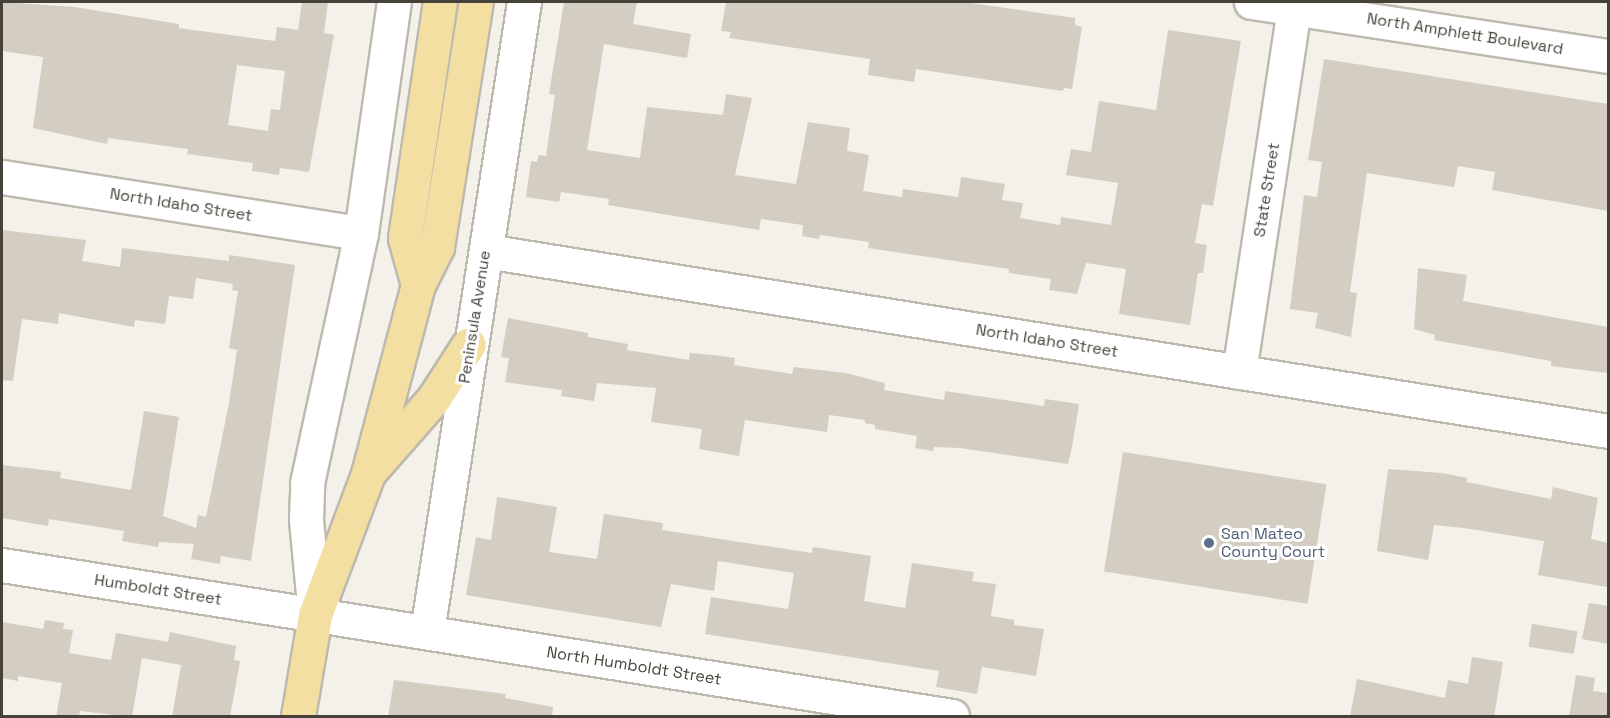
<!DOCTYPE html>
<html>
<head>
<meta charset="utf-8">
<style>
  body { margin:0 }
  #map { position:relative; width:1610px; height:718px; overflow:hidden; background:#f4f1ea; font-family:"Space Grotesk",sans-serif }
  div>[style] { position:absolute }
  .building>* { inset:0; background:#d4cdc1; transform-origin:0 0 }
  .roads { filter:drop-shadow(2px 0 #beb9ae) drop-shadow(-2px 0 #beb9ae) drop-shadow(0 2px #beb9ae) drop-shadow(0 -2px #beb9ae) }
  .minor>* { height:33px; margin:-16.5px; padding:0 16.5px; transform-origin:16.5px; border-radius:16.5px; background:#fff }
  .major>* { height:33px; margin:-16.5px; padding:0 16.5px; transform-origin:16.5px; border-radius:16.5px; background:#f4dfa3 }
  .dots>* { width:16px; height:16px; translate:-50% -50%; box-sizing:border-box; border:3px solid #fff; border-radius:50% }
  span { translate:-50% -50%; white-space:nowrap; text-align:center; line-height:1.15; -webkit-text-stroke:6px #fff; paint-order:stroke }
  .street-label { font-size:16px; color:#474239 }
  .service-label { font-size:16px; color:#4e5e75 }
  .left { translate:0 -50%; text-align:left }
  .frame { position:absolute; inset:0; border:3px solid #474239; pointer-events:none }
</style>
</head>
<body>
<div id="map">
  <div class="building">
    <div style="clip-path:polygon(evenodd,2px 2px,75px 7px,179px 24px,179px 28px,275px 41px,277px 27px,298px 30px,302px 2px,328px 2px,324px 33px,334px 35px,309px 172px,280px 168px,279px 175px,252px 171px,253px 163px,187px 154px,188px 149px,108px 138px,107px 144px,33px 128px,43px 57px,2px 51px,2px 2px,237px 65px,285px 71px,280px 110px,271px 109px,268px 131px,228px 125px,237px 65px)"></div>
    <div style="clip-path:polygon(564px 2px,637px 2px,633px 24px,691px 34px,687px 58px,604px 44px,587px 150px,640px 158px,647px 107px,723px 115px,726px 94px,752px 98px,735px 175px,796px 184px,808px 122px,850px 128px,847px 151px,869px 155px,863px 191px,902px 197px,903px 189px,958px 197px,961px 177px,1005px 184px,1002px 200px,1023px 203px,1020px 218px,1060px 225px,1061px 217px,1111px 225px,1118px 183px,1066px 175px,1071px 149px,1091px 152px,1099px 101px,1156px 110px,1168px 30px,1241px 41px,1213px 206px,1202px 204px,1195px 243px,1207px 245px,1203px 273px,1198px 273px,1190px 325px,1119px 314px,1126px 269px,1086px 263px,1077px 294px,1049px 290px,1051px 279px,1009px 273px,1009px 269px,868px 248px,869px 242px,820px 235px,819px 239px,802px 236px,803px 225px,761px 219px,759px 230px,608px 205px,609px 199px,561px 192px,559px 202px,526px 197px,531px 161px,537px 162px,539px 155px,546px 156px,555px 95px,549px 94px)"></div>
    <div style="clip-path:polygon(726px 2px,963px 2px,1075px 18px,1075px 25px,1082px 27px,1072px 89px,1064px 88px,1063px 91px,916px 69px,914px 82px,868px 75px,870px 59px,729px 38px,731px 32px,721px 31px)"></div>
    <div style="clip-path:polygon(1324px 59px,1608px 104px,1608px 211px,1492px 190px,1495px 172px,1458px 166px,1454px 187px,1367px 173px,1350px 292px,1357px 293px,1351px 337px,1315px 328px,1318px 313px,1290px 309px,1304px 195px,1317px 197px,1322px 162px,1308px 160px)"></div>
    <div style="clip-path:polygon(2px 230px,86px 240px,82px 261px,120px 267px,122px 248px,229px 261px,229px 255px,295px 265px,251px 561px,221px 556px,220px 564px,191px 559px,194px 544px,159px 542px,158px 547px,122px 541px,124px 531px,49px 519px,48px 526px,2px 518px,2px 465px,61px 472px,60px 478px,131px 490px,144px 411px,179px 417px,163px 516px,196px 528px,198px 515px,206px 517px,229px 403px,237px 350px,229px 348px,238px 291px,232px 290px,233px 284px,196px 278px,193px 299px,169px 296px,165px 324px,135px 320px,134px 327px,59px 313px,58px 324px,22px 319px,13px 381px,2px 380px)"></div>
    <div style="clip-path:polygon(1418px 268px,1467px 275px,1463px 301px,1608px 327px,1608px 373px,1551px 366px,1551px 361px,1434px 340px,1435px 335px,1414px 329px)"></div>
    <div style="clip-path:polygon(508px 318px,588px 333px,588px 337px,628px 344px,627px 350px,689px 360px,690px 353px,714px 355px,735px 358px,734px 365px,792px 374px,794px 367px,846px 373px,885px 383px,884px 390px,944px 400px,945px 391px,1044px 406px,1045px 399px,1079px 404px,1072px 447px,1068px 464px,960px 448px,934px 447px,933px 451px,915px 448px,917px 436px,875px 429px,875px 425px,865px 423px,865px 420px,829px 415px,827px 432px,745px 420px,739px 456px,699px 449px,702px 429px,651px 422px,656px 388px,597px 383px,594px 401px,561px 396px,562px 390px,505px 382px,509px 358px,501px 357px)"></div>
    <div style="left:1123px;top:452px;width:206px;height:121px;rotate:9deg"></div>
    <div style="clip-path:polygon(1388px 469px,1442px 473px,1467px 478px,1467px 482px,1551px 499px,1553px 487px,1598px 498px,1591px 539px,1608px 543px,1607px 587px,1538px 575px,1544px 541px,1464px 528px,1434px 525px,1428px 560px,1377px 551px)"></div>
    <div style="clip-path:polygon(497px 497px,557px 507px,549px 552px,597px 559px,604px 514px,663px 523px,662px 530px,812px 553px,813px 547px,871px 556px,864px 601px,905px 608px,912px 563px,974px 572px,972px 581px,996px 584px,991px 616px,1014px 620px,1014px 625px,1044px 629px,1036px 676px,982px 667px,977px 694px,936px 687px,939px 671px,705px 634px,711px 597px,788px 609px,794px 573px,718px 561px,714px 591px,671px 584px,661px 627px,466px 595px,476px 537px,491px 540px)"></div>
    <div style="clip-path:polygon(1589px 603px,1608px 606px,1608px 644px,1582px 639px)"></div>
    <div style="clip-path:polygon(45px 620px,64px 623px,63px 629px,73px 630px,69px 653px,111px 660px,116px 633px,168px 642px,170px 632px,236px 646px,234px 660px,240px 661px,230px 717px,172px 717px,181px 665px,142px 658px,132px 717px,80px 711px,79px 717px,56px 717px,62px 683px,18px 676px,18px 681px,2px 678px,2px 622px,43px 629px)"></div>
    <div style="left:1532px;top:624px;width:46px;height:23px;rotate:9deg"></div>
    <div style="clip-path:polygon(1472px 657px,1503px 662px,1494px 717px,1350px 717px,1357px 679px,1445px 698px,1448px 680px,1468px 684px)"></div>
    <div style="clip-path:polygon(1576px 675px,1595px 678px,1593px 691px,1608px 693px,1608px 717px,1569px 717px)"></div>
    <div style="clip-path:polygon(394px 680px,506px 694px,505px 698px,553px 707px,552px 717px,388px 717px)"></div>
  </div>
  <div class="roads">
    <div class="minor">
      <div style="left:1251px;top:2px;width:361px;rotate:8.6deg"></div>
      <div style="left:2px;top:177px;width:363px;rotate:8.9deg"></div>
      <div style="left:486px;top:251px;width:1136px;rotate:9.11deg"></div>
      <div style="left:1239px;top:372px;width:368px;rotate:-81.4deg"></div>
      <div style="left:2px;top:565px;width:962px;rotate:9.03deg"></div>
      <div style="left:315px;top:615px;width:95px;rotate:-95.4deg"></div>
      <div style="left:306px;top:520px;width:37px;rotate:-88deg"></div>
      <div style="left:307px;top:483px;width:256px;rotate:-77.8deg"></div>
      <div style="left:361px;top:233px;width:233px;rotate:-81.9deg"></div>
      <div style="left:427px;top:632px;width:637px;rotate:-81.25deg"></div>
    </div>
    <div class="major">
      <div style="left:418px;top:285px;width:49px;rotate:-105.5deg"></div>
      <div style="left:405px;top:238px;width:239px;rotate:-81.6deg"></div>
      <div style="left:371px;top:470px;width:96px;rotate:-48.8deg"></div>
      <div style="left:434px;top:398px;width:64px;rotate:-57.1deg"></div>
      <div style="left:298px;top:716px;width:102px;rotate:-80.4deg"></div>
      <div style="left:315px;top:615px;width:151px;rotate:-69.4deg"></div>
      <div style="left:368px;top:474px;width:196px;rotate:-75.2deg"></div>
      <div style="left:418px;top:285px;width:42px;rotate:-63.4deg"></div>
      <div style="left:437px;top:247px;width:248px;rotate:-81deg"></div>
    </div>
  </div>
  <div class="dots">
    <div style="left:1209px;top:543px;background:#5c6f8a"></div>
  </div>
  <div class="street-label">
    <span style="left:1465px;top:34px;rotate:9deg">North Amphlett Boulevard</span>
    <span style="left:1267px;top:190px;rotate:-81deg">State Street</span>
    <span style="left:181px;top:205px;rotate:9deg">North Idaho Street</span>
    <span style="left:475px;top:317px;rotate:-81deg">Peninsula Avenue</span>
    <span style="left:1047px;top:341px;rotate:9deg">North Idaho Street</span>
    <span style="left:158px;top:590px;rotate:9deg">Humboldt Street</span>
    <span style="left:634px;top:666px;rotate:9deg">North Humboldt Street</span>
  </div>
  <div class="service-label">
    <span class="left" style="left:1221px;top:543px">San Mateo<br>County Court</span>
  </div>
  <div class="frame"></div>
</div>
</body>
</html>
